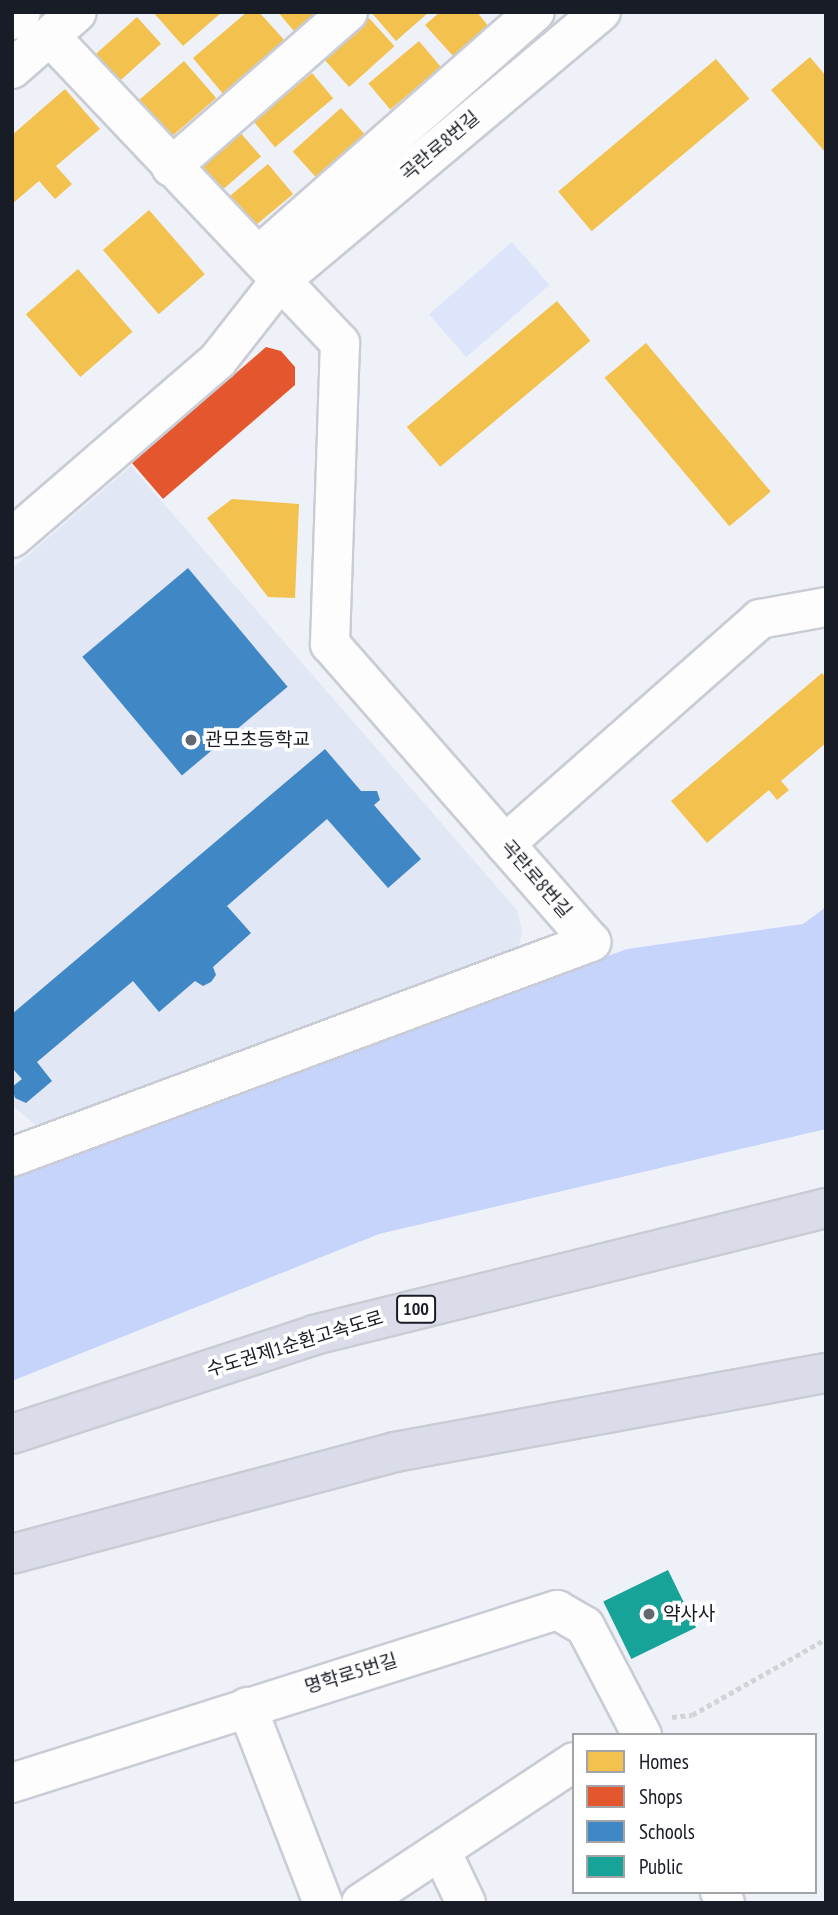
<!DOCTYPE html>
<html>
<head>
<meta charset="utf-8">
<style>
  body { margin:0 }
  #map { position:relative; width:838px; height:1915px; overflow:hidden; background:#eff1f8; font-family:"PT Sans Narrow","Noto Sans KR",sans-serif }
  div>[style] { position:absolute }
  .built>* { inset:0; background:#e2e7f6 }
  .green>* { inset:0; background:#dde5fa; transform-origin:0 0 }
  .forest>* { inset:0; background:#c6d4fb }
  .homes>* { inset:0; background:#f2c14e; transform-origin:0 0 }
  .shops>* { inset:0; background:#e4572e }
  .schools>* { inset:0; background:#3f88c5; transform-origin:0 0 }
  .public>* { inset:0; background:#17a398; transform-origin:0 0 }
  .path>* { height:4.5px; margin-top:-2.25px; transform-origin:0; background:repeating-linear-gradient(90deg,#d2d3d5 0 5px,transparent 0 8.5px) }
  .roads { filter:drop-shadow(2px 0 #c9ccd5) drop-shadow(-2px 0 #c9ccd5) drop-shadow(0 2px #c9ccd5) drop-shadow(0 -2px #c9ccd5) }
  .minor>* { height:38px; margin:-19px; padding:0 19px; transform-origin:19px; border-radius:19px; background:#fdfdfe }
  .highway>* { height:38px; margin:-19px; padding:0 19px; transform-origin:19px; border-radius:19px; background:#dadde9 }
  .dots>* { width:19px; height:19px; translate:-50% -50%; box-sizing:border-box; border:4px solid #fff; border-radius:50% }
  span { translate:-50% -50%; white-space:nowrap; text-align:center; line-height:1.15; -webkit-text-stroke:7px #fff; paint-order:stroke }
  .shield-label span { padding:2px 5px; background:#fff; border:2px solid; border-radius:5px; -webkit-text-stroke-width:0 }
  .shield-label { font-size:18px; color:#181c26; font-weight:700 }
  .street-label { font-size:19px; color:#181c26 }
  .poi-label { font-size:19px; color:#181c26 }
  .left { translate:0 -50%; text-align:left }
  .frame { position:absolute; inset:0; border:14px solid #181c26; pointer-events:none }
  .legend { position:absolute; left:572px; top:1733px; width:245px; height:161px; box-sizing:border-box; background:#fff; border:2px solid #a3a4a8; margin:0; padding:9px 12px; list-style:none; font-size:21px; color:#181c26 }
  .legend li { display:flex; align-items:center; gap:14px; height:35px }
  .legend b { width:35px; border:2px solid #a3a4a8 }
</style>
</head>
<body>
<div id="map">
  <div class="built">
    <div style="clip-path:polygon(131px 466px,517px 910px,522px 930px,519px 946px,502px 958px,40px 1129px,12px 1105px,12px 569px)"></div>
  </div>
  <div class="green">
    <div style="left:512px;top:242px;width:57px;height:110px;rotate:49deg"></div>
  </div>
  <div class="forest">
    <div style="clip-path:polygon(826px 907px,826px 1129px,379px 1234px,12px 1381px,12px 1173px,627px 949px,803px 924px)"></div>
  </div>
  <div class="homes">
    <div style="clip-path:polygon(153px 12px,222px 12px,183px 46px)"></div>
    <div style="clip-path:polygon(247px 12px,259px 12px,286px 42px,224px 95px,193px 58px)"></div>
    <div style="clip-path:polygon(278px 12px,325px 12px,298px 36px)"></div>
    <div style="clip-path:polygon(371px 12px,429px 12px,396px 41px)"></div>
    <div style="clip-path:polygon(440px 12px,477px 12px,489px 27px,454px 57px,425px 25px)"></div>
    <div style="left:137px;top:17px;width:36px;height:56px;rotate:48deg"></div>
    <div style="left:369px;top:18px;width:38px;height:61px;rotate:48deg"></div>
    <div style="left:419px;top:41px;width:34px;height:66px;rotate:50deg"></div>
    <div style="clip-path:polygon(810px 57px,826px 76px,826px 153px,771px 90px)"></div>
    <div style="left:716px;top:59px;width:52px;height:206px;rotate:50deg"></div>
    <div style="left:184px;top:61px;width:49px;height:76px;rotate:49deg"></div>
    <div style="left:312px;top:73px;width:33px;height:76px;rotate:50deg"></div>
    <div style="clip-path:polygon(65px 89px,100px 129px,56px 166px,72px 184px,55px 199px,39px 181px,12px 204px,12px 135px)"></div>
    <div style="left:341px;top:108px;width:36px;height:65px;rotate:48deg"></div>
    <div style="left:238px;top:130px;width:35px;height:57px;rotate:49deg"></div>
    <div style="left:268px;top:164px;width:39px;height:54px;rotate:50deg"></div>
    <div style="left:149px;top:210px;width:85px;height:61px;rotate:49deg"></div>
    <div style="left:78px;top:269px;width:83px;height:69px;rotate:49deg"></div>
    <div style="left:557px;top:301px;width:52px;height:196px;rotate:50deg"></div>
    <div style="left:646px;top:343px;width:194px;height:54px;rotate:50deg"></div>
    <div style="clip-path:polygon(232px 499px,299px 504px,295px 598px,268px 597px,207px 518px)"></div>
    <div style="clip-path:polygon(822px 673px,826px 678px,826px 743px,781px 781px,789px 790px,777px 800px,769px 790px,707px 843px,671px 801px)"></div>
  </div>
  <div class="shops">
    <div style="clip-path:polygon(266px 347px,281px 351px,295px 367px,295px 385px,163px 499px,132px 463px)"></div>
  </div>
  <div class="schools">
    <div style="left:188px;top:568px;width:155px;height:138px;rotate:50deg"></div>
    <div style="clip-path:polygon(325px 749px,361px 791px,377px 791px,380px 800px,374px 805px,421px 859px,388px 888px,327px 819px,227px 906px,251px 933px,213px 967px,216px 975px,211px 982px,203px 986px,195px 981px,159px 1012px,133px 981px,37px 1062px,52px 1081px,26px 1103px,15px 1098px,12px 1087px,22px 1079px,12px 1068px,12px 1014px)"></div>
  </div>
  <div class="public">
    <div style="left:668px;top:1570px;width:64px;height:72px;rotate:64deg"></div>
  </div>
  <div class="path">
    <div style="left:672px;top:1717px;width:20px;rotate:-6deg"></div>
    <div style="left:692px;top:1715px;width:154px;rotate:-29.6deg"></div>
  </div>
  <div class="roads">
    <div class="minor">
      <div style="left:12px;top:20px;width:12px;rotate:-42deg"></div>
      <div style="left:12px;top:69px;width:86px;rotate:-41.2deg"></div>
      <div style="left:171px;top:167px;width:235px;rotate:-41.2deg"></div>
      <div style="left:258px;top:256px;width:369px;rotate:-41.4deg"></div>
      <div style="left:12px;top:538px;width:272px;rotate:-40.8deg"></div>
      <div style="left:218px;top:360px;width:100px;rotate:-51.9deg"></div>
      <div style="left:280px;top:281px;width:419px;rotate:-40deg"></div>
      <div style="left:505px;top:844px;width:340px;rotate:-41.4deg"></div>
      <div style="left:760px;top:619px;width:67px;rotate:-10.3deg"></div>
      <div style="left:12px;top:1157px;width:618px;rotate:-20.37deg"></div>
      <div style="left:591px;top:942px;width:396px;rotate:-131.2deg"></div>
      <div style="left:330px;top:644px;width:301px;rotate:-88.1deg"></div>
      <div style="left:340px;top:343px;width:422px;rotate:-133.4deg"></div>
      <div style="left:247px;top:1707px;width:210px;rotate:68.8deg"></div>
      <div style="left:12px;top:1783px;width:572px;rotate:-17.61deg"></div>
      <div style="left:557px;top:1610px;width:32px;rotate:30deg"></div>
      <div style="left:585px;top:1626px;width:123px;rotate:62.4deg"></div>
      <div style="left:441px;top:1851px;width:58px;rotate:64.3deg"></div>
      <div style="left:720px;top:1892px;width:12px;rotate:66deg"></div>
      <div style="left:361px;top:1903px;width:255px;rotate:-33.5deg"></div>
    </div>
    <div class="highway">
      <div style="left:12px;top:1434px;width:318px;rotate:-18.1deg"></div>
      <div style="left:314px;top:1335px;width:528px;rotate:-13.93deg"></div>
      <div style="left:12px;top:1554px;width:396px;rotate:-14.9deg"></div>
      <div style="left:395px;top:1452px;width:438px;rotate:-10.4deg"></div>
    </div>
  </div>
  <div class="dots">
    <div style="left:191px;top:740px;background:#636770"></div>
    <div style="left:649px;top:1614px;background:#636770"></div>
  </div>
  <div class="shield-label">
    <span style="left:416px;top:1309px">100</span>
  </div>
  <div class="street-label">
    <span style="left:440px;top:146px;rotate:-40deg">곡란로8번길</span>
    <span style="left:536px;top:879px;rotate:49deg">곡란로8번길</span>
    <span style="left:295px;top:1344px;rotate:-17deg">수도권제1순환고속도로</span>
    <span style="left:351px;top:1674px;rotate:-17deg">명학로5번길</span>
  </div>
  <div class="poi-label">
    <span class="left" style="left:205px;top:740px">관모초등학교</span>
    <span class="left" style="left:663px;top:1614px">약사사</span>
  </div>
  <div class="frame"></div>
  <ul class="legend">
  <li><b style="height:19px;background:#f2c14e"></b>Homes</li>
  <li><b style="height:19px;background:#e4572e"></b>Shops</li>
  <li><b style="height:19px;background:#3f88c5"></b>Schools</li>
  <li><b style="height:19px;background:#17a398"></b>Public</li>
  </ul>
</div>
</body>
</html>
